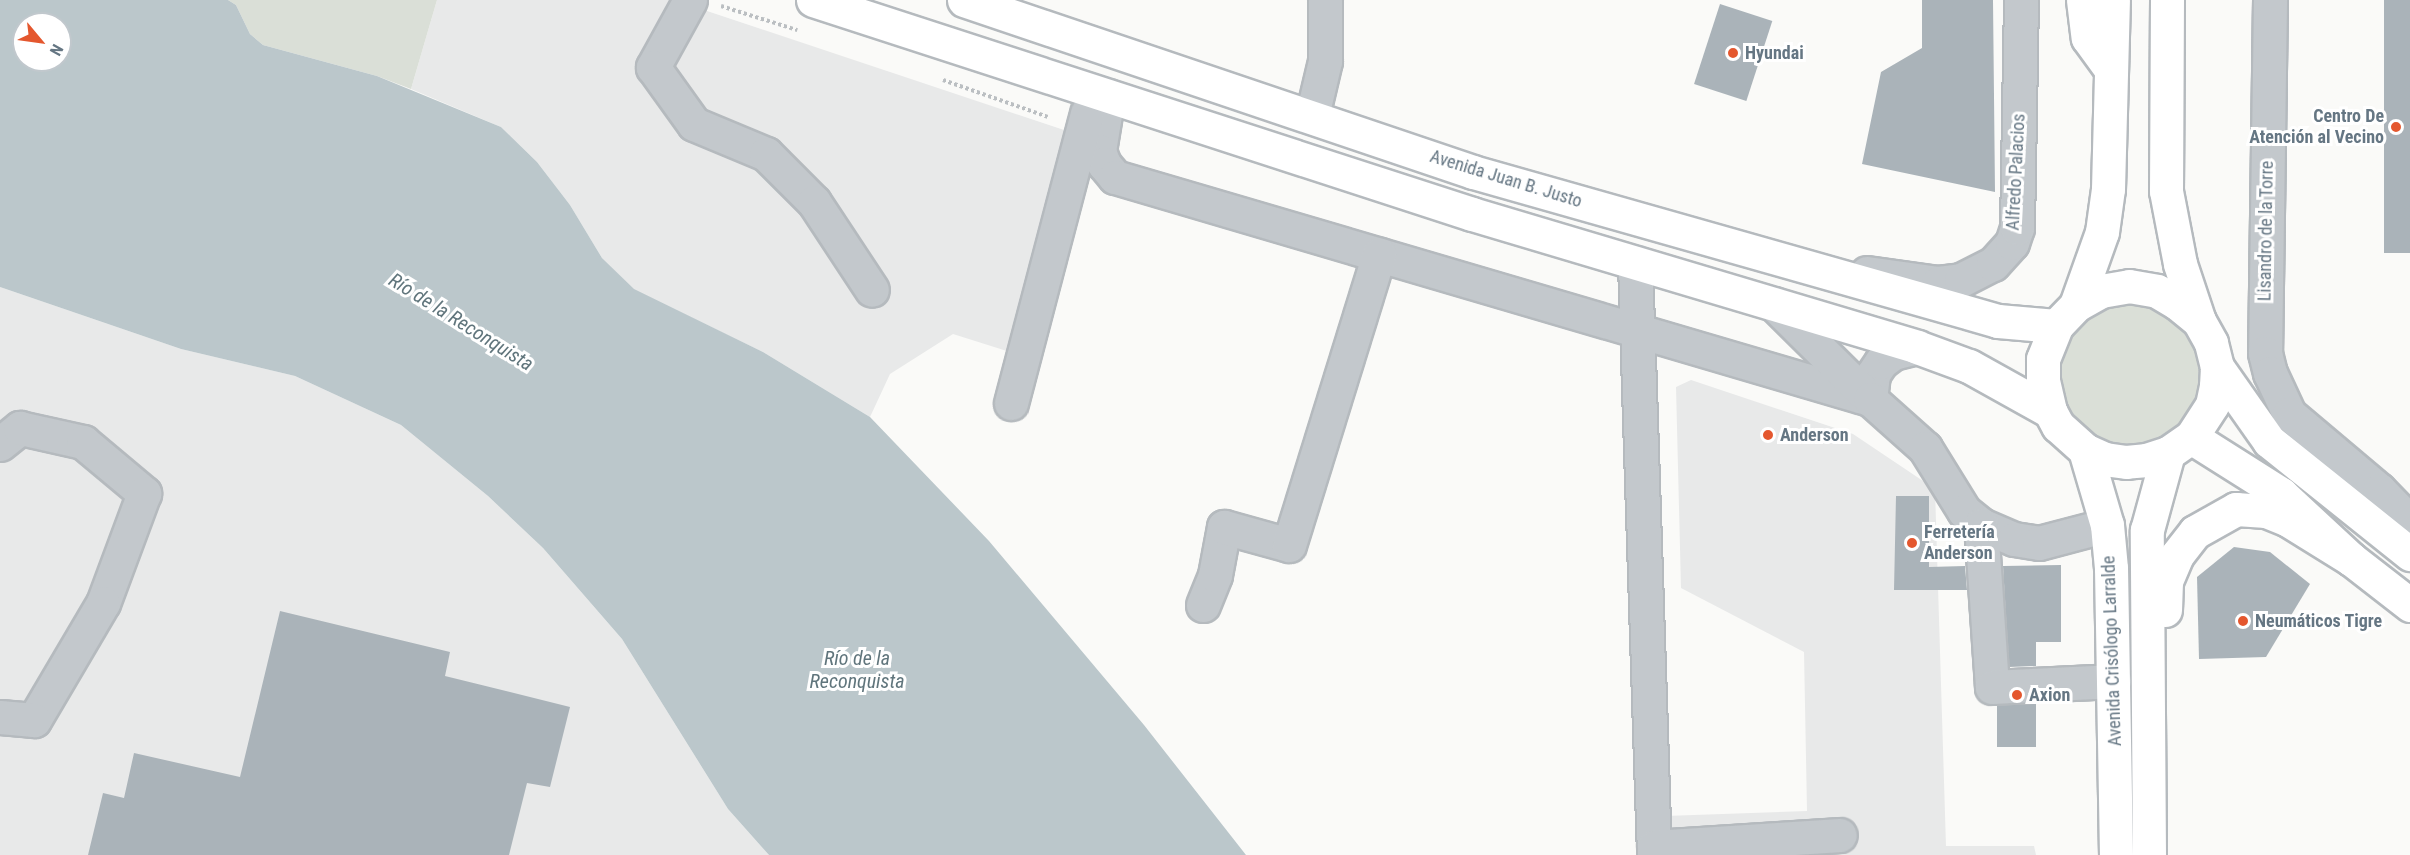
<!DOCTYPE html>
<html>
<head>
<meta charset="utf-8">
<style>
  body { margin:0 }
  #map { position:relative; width:2410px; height:855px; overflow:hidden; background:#fafaf8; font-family:"Roboto Condensed",sans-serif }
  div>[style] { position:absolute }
  .built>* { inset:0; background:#e8e9e9 }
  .green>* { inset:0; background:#dadfd7 }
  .round { border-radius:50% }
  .water>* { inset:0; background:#bbc7cb }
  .building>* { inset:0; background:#aab3b9; transform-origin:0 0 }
  .path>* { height:4px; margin-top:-2px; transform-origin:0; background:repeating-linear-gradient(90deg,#bbbfc2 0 3px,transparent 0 6px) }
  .roads { filter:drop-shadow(2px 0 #b5babe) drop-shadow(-2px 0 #b5babe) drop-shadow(0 2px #b5babe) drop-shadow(0 -2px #b5babe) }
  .minor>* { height:33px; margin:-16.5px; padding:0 16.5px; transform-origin:16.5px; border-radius:16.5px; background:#c3c8cc }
  .major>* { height:33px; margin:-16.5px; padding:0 16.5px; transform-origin:16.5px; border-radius:16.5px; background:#fff }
  .dots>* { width:16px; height:16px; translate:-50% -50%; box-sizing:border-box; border:3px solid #fff; border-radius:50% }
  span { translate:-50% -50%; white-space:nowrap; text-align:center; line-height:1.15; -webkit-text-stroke:6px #fff; paint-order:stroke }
  .poi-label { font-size:18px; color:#657683; font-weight:700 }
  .left { translate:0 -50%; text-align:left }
  .right { translate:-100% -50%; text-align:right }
  .street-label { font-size:18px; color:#657683 }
  .water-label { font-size:20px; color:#60757c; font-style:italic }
  .north { position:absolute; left:12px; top:12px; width:60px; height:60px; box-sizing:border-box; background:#fff; border:2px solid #c1c8cd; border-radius:50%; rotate:119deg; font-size:16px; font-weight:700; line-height:24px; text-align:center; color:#657683 }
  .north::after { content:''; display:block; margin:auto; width:21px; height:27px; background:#e4572e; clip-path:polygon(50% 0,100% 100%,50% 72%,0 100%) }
</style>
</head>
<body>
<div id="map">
  <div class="built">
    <div style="clip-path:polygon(437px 0,674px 0,1070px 132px,1010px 352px,953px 334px,890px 374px,870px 417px,763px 352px,634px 290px,602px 258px,570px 205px,537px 162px,501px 127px,411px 89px)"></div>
    <div style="clip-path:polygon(0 287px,181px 349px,295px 376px,401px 425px,488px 496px,543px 548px,622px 639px,728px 809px,769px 855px,0 855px)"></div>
    <div style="clip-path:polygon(1691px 380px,1853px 434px,1935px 489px,1946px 846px,2034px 846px,2036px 855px,1666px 855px,1665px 816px,1807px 811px,1804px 652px,1681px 588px,1676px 387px)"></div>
  </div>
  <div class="green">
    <div style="clip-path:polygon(228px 0,437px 0,411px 89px,377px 76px,263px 45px,250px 34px,236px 5px)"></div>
    <div class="round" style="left:2058px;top:301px;width:144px;height:144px"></div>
  </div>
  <div class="water">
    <div style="clip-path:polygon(evenodd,0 0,228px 0,236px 5px,250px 34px,263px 45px,377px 76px,501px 127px,537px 162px,570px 205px,602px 258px,634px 289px,763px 352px,870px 417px,989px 541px,1144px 725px,1246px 855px,769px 855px,728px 809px,622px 639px,543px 548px,488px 496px,401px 425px,295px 376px,181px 349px,0 287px,0 0,24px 24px,60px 24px,60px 60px,24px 60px,24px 24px)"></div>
  </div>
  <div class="building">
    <div style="clip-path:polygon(1922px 0,1993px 0,1995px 192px,1862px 164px,1881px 72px,1922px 48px)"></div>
    <div style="left:2384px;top:0;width:26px;height:253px"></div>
    <div style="left:1720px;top:4px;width:55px;height:84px;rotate:18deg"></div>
    <div style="clip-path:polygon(1896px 496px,1929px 496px,1929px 567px,1965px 566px,1967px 590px,1894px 590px)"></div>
    <div style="clip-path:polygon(2234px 547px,2270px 552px,2310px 584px,2266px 657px,2199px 659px,2197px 577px)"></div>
    <div style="clip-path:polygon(2061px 565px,2061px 642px,2036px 642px,2036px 666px,2009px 667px,2003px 566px)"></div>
    <div style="clip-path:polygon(280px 611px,450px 652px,445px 676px,570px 707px,550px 787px,527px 783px,509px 855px,88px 855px,103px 793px,124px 798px,134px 753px,240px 777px)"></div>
    <div style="left:2036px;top:704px;width:43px;height:39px;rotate:90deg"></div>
  </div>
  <div class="path">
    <div style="left:721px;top:6px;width:80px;rotate:17.5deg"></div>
    <div style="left:943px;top:80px;width:111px;rotate:19.4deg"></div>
  </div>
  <div class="roads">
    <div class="minor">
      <div style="left:690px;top:0;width:77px;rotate:118.9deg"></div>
      <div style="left:653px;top:67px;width:70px;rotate:54.3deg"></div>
      <div style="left:694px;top:124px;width:78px;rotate:22.6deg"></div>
      <div style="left:766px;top:154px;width:68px;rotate:45deg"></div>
      <div style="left:814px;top:202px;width:105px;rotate:56.6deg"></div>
      <div style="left:2270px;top:0;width:353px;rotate:90.8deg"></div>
      <div style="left:2265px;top:353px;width:21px;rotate:76deg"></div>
      <div style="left:2270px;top:373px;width:45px;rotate:65.1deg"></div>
      <div style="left:2289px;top:414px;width:118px;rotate:40.2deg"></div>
      <div style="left:2379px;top:490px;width:45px;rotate:45.9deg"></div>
      <div style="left:1108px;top:96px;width:56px;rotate:99.3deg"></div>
      <div style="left:1099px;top:151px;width:14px;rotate:69deg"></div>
      <div style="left:1104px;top:164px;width:17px;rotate:50deg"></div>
      <div style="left:1115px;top:177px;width:787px;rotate:16.39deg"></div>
      <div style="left:1870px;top:399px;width:25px;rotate:-83deg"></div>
      <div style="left:1873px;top:374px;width:14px;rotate:-56deg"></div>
      <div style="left:1881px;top:362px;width:15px;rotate:-37deg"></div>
      <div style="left:1893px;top:353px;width:25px;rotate:-14deg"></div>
      <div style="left:1312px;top:116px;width:57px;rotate:-76.7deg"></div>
      <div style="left:1325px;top:61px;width:61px;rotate:-90deg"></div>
      <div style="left:1635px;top:263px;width:592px;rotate:88.16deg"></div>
      <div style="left:1867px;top:273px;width:72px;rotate:8deg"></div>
      <div style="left:1938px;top:283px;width:23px;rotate:-7deg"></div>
      <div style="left:1961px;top:280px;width:36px;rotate:-27deg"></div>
      <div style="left:1993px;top:264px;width:28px;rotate:-48deg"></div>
      <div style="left:2012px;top:243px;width:16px;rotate:-72deg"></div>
      <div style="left:2017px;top:228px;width:228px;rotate:-89deg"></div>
      <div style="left:1774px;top:304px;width:135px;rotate:44.7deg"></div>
      <div style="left:1870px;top:399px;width:74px;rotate:41.7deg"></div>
      <div style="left:1925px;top:448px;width:74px;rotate:58.2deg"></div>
      <div style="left:1964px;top:511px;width:22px;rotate:39deg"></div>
      <div style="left:1981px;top:525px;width:36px;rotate:23deg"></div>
      <div style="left:2014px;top:539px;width:25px;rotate:9deg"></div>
      <div style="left:2039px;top:543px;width:70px;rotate:-14.8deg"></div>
      <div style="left:1011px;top:403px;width:300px;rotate:-75.3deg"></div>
      <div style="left:0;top:444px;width:26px;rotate:-39deg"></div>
      <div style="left:20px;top:428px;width:65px;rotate:12.5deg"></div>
      <div style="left:83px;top:442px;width:80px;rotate:39.9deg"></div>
      <div style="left:144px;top:493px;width:117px;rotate:110.4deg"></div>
      <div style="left:103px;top:603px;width:136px;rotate:120.5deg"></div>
      <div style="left:34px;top:720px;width:34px;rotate:-175deg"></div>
      <div style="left:1981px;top:525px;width:162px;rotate:86.1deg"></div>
      <div style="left:1992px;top:687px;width:122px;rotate:-2.8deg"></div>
      <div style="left:1203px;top:605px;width:32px;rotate:-68deg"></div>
      <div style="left:1215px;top:575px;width:49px;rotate:-79.4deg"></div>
      <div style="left:1224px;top:527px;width:67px;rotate:15.5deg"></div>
      <div style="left:1289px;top:545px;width:304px;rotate:-72.8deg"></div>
      <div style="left:1654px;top:847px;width:186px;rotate:-3.7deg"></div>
    </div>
    <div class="major">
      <div style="left:813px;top:0;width:693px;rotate:17.99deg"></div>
      <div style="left:1472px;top:214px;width:464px;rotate:16.6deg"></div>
      <div style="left:1917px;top:347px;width:55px;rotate:20.1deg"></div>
      <div style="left:1969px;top:366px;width:93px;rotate:29.1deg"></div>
      <div style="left:964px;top:0;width:537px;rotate:18.67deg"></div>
      <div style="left:1473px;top:172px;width:546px;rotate:15.84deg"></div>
      <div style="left:1998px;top:321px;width:58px;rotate:4.9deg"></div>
      <div style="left:2083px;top:0;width:38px;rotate:83deg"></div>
      <div style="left:2088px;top:38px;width:39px;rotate:54deg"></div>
      <div style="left:2167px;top:0;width:191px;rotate:90.3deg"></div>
      <div style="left:2166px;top:191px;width:74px;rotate:79.1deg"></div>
      <div style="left:2180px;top:264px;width:60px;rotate:71.6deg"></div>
      <div style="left:2199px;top:321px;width:25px;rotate:61deg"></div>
      <div style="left:2211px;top:343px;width:25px;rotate:76deg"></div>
      <div style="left:2217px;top:367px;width:19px;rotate:93deg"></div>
      <div style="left:2216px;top:386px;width:19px;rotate:102deg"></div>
      <div style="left:2212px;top:405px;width:38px;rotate:123deg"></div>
      <div style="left:2191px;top:437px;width:28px;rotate:145deg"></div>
      <div style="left:2168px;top:453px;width:22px;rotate:162deg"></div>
      <div style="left:2147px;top:460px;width:21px;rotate:175deg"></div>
      <div style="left:2126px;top:462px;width:21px;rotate:-172deg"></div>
      <div style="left:2105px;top:459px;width:22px;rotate:-156deg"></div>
      <div style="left:2085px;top:450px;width:36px;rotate:-138deg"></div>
      <div style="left:2058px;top:426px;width:17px;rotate:-118deg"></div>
      <div style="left:2050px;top:411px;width:31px;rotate:-103deg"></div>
      <div style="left:2043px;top:381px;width:22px;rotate:-90deg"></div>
      <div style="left:2043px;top:359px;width:35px;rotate:-68deg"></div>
      <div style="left:2056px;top:326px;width:29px;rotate:-46deg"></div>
      <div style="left:2076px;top:305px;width:29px;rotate:-29deg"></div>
      <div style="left:2101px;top:291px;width:28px;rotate:-10deg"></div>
      <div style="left:2129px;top:286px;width:28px;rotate:10deg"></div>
      <div style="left:2157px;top:291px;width:23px;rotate:31deg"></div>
      <div style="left:2177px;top:303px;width:28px;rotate:39deg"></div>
      <div style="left:2076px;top:305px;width:77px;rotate:-70.4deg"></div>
      <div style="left:2102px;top:232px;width:43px;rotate:-82.1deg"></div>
      <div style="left:2108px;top:189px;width:189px;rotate:-88.5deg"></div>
      <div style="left:2217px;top:367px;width:90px;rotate:54.9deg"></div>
      <div style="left:2269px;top:441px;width:181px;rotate:38.7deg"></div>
      <div style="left:2191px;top:437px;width:107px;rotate:32.3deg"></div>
      <div style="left:2281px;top:494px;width:96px;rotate:42.9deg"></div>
      <div style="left:2351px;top:559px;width:75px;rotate:37.9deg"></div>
      <div style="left:2085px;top:450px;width:78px;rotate:73.7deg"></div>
      <div style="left:2107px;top:525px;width:43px;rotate:84.7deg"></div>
      <div style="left:2111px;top:568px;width:287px;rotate:89deg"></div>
      <div style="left:2165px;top:610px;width:29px;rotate:-88deg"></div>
      <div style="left:2166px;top:581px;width:28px;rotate:-67deg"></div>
      <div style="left:2177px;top:555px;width:29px;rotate:-52deg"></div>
      <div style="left:2195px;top:532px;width:47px;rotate:-29.3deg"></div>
      <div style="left:2236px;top:509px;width:30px;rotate:4deg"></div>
      <div style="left:2266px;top:511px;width:24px;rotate:22deg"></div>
      <div style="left:2288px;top:520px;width:74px;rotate:31.8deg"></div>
      <div style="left:2149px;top:855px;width:325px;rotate:-90.4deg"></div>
      <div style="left:2147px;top:530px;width:80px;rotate:-74.7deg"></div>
    </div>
  </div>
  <div class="dots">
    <div style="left:1733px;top:53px;background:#e4572e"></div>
    <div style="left:2396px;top:127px;background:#e4572e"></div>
    <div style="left:1768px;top:435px;background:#e4572e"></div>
    <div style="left:1912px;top:543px;background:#e4572e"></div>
    <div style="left:2243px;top:621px;background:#e4572e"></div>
    <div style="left:2017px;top:695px;background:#e4572e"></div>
  </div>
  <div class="poi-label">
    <span class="left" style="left:1745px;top:53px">Hyundai</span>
    <span class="right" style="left:2384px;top:127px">Centro De<br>Atención al Vecino</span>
    <span class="left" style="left:1780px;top:435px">Anderson</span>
    <span class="left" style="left:1924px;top:543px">Ferretería<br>Anderson</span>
    <span class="left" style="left:2255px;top:621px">Neumáticos Tigre</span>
    <span class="left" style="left:2029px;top:695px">Axion</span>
  </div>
  <div class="street-label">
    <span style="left:2016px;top:172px;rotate:-87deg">Alfredo Palacios</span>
    <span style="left:1506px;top:179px;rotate:17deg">Avenida Juan B. Justo</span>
    <span style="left:2266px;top:231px;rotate:-89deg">Lisandro de la Torre</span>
    <span style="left:2112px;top:651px;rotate:-92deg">Avenida Crisólogo Larralde</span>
  </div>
  <div class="water-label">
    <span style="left:461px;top:322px;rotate:32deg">Río de la Reconquista</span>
    <span style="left:857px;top:670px">Río de la<br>Reconquista</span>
  </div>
  <div class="north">N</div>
</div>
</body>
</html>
